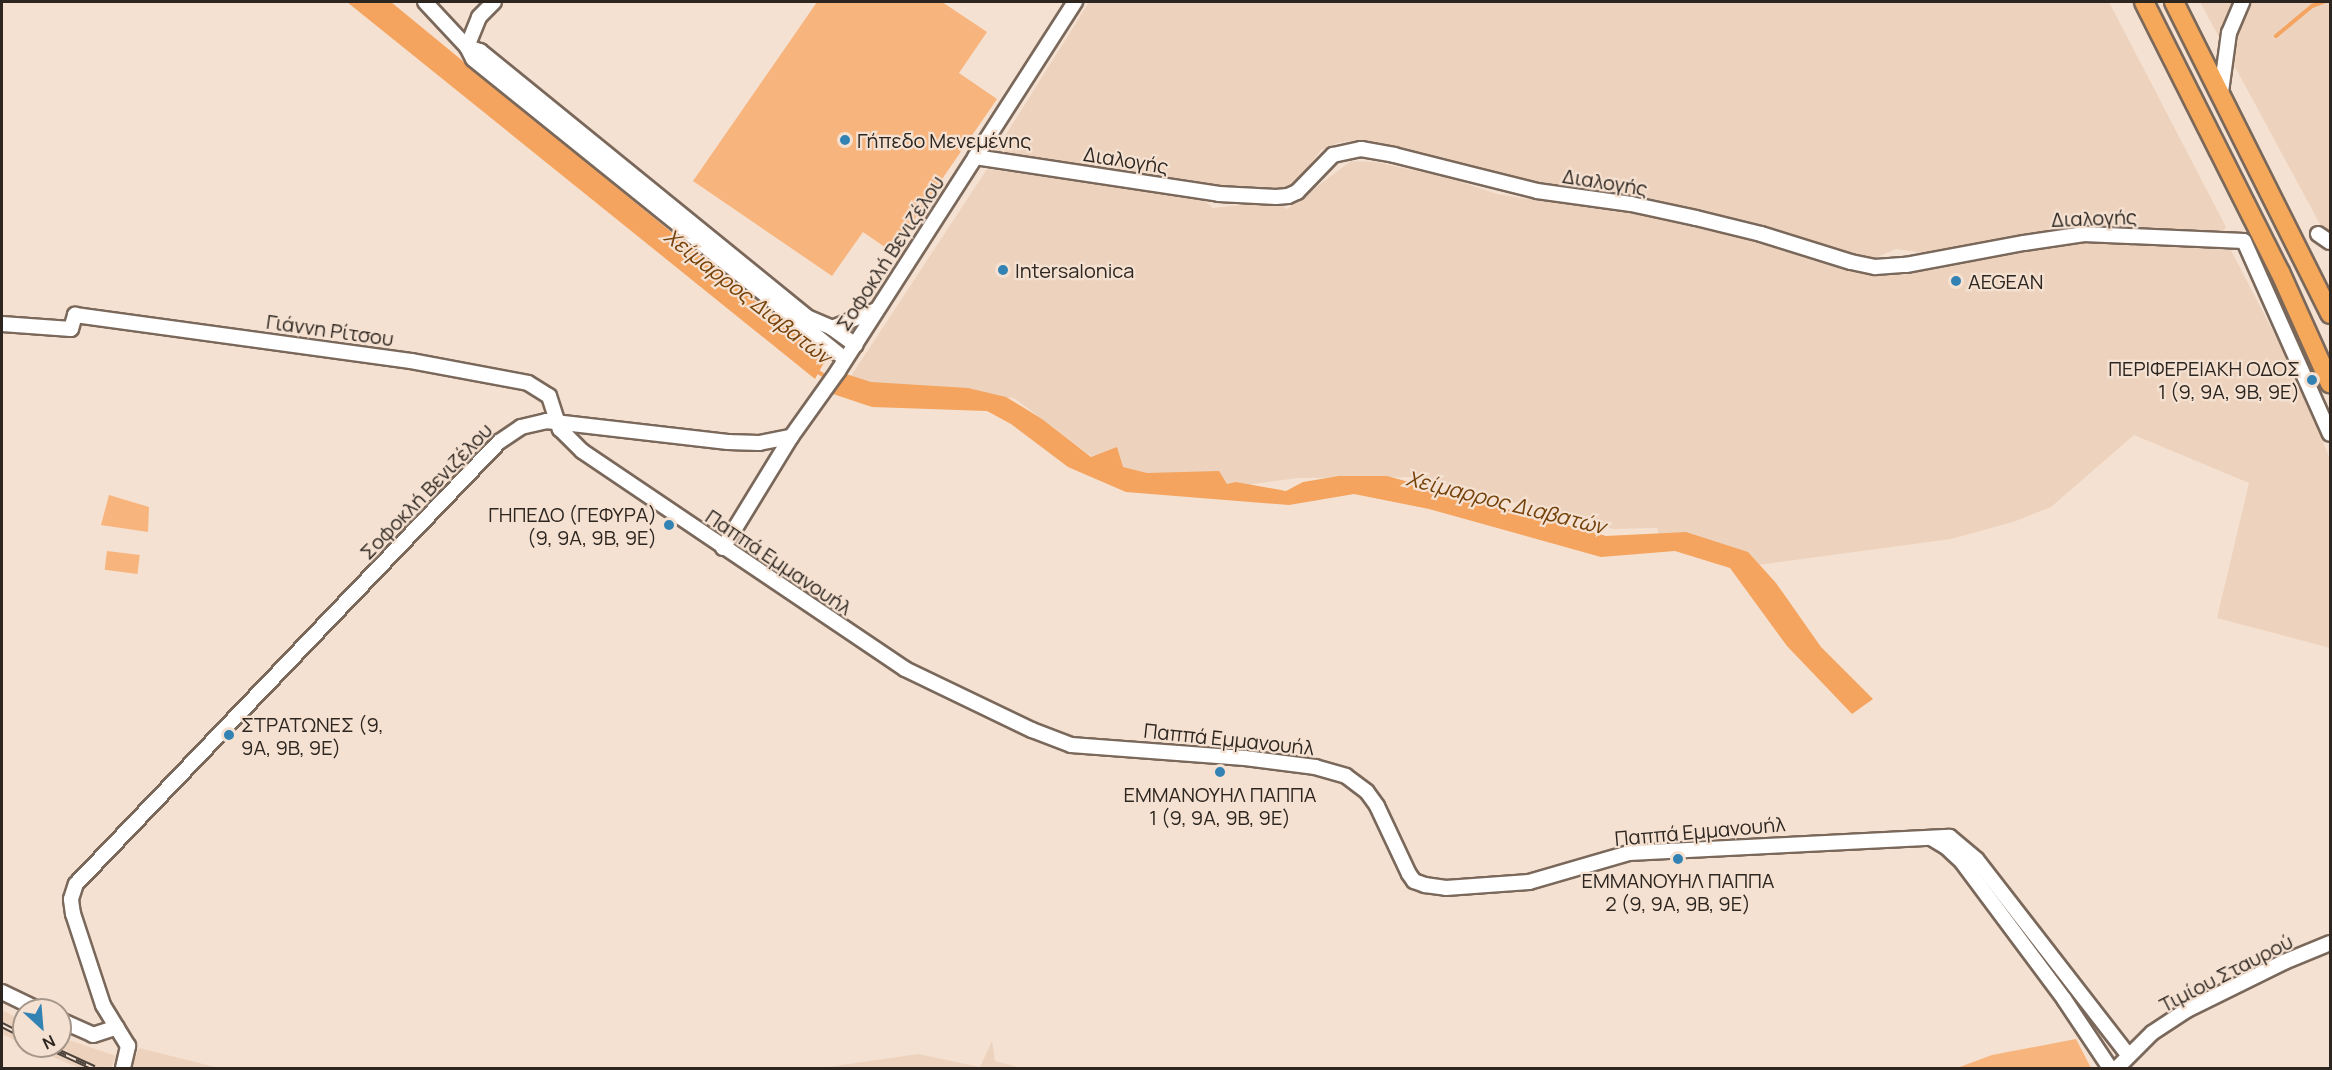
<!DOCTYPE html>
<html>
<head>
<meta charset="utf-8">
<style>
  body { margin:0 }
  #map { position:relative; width:2332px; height:1070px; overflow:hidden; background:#f5e1d1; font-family:Manrope,sans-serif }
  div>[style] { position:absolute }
  .built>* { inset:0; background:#edd3be }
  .green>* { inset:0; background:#f7b47d; transform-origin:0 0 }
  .water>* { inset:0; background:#f4a45e }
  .stream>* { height:4px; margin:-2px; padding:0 2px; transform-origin:2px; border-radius:2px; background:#f4a45e }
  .roads { filter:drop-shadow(2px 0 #7a685b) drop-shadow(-2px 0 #7a685b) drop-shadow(0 2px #7a685b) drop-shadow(0 -2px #7a685b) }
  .tertiary>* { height:14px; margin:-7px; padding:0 7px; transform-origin:7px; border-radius:7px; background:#fff }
  .trunk>* { height:18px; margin:-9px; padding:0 9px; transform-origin:9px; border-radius:9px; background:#f6a85a }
  .rail>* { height:6px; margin-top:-3px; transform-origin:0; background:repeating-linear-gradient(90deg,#f5e1d1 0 11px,#4b423b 0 22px); box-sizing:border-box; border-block:2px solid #4b423b }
  .dots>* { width:16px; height:16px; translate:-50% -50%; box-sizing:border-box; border:3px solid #f5e1d1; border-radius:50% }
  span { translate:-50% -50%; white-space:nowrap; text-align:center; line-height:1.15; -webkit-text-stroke:4.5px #f5e1d1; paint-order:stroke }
  .poi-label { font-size:20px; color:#2d2620 }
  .left { translate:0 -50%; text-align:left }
  .right { translate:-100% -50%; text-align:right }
  .street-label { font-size:20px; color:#2d2620 }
  .water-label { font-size:21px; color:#744109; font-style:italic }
  .frame { position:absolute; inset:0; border:3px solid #2d2620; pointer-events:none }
  .north { position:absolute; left:12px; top:998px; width:60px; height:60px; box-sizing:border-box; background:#f5e1d1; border:2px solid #a5968a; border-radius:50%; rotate:154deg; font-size:16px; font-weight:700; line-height:24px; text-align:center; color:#2d2620 }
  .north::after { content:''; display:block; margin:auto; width:21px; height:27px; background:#3382b4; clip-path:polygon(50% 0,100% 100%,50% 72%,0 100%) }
</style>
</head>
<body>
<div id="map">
  <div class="built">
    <div style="clip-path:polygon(1089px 2px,2109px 2px,2226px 227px,2222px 234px,2107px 229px,1931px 254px,1896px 249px,1873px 259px,1721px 215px,1654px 206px,1504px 178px,1391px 145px,1358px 140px,1337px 143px,1321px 150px,1297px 182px,1278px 190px,1202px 192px,990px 160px)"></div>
    <div style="clip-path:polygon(2200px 2px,2330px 2px,2330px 232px,2321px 226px)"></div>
    <div style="clip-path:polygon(1351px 161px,1376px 162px,1449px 178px,1497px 194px,1520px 198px,1649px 212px,1857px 272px,1876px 275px,1902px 275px,2004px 254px,2084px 243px,2172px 244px,2231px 250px,2295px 374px,2330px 459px,2330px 648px,2217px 618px,2249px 483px,2134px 435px,2051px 507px,2013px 522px,1951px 539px,1758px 565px,1659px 535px,1657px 528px,1614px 529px,1420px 477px,1298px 478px,1231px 487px,1141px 479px,1088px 454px,1014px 398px,889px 391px,851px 376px,987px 169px,1201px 198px,1213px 208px,1275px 201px,1287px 209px)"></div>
    <div style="clip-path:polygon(2px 1010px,24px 1021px,24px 1045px,2px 1034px)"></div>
    <div style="clip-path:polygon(60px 1037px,116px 1056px,111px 1068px,79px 1068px,27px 1046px,60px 1046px)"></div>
    <div style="clip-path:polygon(992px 1041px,995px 1061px,1022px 1068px,821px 1068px,918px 1054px,980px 1067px)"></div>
    <div style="clip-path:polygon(139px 1048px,219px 1068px,131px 1068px)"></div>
  </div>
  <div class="green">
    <div style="clip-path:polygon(817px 2px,942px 2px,987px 32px,959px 73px,997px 99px,892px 252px,863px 232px,832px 276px,693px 181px)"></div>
    <div style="clip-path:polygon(109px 495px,149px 507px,148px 532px,101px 525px)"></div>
    <div style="left:107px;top:551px;width:33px;height:19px;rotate:7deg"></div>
    <div style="clip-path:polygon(2076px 1039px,2091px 1068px,1957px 1068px,1992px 1055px)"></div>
  </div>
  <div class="water">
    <div style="clip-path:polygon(347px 2px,391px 2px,826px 359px,815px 379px)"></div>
    <div style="clip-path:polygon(846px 374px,871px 382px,968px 388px,1006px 397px,1042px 419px,1091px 457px,1117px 447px,1123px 467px,1147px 473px,1219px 471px,1227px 484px,1236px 482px,1286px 491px,1303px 482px,1339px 476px,1387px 476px,1606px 536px,1686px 532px,1748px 552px,1776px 583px,1821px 647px,1873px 699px,1852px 714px,1787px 646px,1730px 568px,1675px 551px,1601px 557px,1429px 509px,1354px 494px,1289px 505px,1126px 492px,1068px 467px,1011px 424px,987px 411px,872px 407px,833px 394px)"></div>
  </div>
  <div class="stream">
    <div style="left:2276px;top:36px;width:47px;rotate:-39.8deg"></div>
    <div style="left:2312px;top:6px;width:12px;rotate:-20deg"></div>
    <div style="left:815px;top:370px;width:32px;rotate:32deg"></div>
  </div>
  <div class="roads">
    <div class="tertiary">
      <div style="left:425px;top:2px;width:62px;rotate:47deg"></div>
      <div style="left:467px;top:47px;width:13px;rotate:63deg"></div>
      <div style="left:473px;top:59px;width:478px;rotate:38.9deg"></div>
      <div style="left:467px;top:47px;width:14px;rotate:17deg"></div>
      <div style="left:480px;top:51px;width:424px;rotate:39.1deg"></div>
      <div style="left:809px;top:318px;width:25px;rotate:23deg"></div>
      <div style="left:832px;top:328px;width:29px;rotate:36deg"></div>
      <div style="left:467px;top:47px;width:32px;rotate:-68deg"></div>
      <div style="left:479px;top:17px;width:21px;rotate:-45deg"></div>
      <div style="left:2221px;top:92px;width:60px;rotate:-82.3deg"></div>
      <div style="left:2229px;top:33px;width:34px;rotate:-67deg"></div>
      <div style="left:975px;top:157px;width:247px;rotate:8.6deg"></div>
      <div style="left:1219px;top:194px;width:57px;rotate:3deg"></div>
      <div style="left:1276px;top:197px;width:12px;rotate:-5deg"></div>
      <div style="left:1288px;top:196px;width:10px;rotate:-24deg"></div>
      <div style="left:1297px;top:192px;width:52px;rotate:-45.8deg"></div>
      <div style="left:1333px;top:155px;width:29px;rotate:-12deg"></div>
      <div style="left:1361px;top:149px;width:34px;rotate:10deg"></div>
      <div style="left:1394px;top:155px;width:147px;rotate:14.1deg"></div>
      <div style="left:1537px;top:191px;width:95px;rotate:7.9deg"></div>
      <div style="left:1631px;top:204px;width:66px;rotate:12.2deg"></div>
      <div style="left:1696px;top:218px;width:67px;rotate:13.8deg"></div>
      <div style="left:1761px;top:234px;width:94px;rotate:17.3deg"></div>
      <div style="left:1851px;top:262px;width:25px;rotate:12deg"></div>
      <div style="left:1875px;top:267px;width:31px;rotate:-4deg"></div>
      <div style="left:1906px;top:265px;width:120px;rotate:-10.6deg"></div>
      <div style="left:2024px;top:243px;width:61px;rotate:-8.5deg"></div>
      <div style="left:2084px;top:234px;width:160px;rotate:2.5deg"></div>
      <div style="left:2244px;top:241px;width:211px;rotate:66deg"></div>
      <div style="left:2318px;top:234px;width:14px;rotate:34deg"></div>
      <div style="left:2px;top:324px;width:69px;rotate:4.1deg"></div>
      <div style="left:71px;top:329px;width:15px;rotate:-74deg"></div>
      <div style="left:75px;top:315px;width:339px;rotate:7.8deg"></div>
      <div style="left:411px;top:361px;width:119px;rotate:10.6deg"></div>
      <div style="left:528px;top:383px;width:25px;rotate:32deg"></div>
      <div style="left:549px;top:396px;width:35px;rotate:72deg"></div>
      <div style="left:560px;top:429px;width:31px;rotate:45deg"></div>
      <div style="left:582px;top:451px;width:390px;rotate:34deg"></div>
      <div style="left:905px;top:669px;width:141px;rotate:25.7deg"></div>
      <div style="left:1032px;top:730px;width:42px;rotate:21deg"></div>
      <div style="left:1071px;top:745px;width:174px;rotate:4.3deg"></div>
      <div style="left:1245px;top:758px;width:71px;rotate:7.3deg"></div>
      <div style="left:1315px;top:767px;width:32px;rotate:16deg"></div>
      <div style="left:1346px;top:776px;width:26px;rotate:37deg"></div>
      <div style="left:1367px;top:792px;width:17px;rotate:54deg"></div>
      <div style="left:1377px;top:806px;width:75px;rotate:64.8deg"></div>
      <div style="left:1409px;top:874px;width:9px;rotate:54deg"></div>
      <div style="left:1414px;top:881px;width:12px;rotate:20deg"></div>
      <div style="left:1425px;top:885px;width:21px;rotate:8deg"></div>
      <div style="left:1446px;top:888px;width:83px;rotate:-4.1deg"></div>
      <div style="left:1529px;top:882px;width:104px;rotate:-16.2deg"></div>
      <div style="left:1629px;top:853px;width:321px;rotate:-2.9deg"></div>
      <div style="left:1950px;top:837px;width:35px;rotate:40deg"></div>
      <div style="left:1977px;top:860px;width:247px;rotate:52.2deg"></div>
      <div style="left:832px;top:328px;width:48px;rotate:-22.2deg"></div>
      <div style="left:723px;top:548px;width:130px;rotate:-58.5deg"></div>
      <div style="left:791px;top:437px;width:81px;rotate:-54.5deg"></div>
      <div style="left:838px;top:371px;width:439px;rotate:-57.3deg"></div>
      <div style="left:1931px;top:838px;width:17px;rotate:31deg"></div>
      <div style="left:1946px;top:847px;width:22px;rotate:43deg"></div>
      <div style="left:1962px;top:862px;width:171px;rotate:53.3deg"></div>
      <div style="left:2064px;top:999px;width:83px;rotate:56.3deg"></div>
      <div style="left:2px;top:992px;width:41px;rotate:25.9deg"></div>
      <div style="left:60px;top:1020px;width:36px;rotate:24deg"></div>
      <div style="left:93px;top:1035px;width:25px;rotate:-18deg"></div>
      <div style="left:123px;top:1068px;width:23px;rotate:-77deg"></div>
      <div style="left:128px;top:1046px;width:48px;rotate:-121.4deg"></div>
      <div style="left:103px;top:1005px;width:96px;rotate:-108.2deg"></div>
      <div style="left:73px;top:914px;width:15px;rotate:-98deg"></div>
      <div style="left:71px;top:899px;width:16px;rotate:-72deg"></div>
      <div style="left:76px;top:884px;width:612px;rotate:-46.26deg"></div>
      <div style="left:499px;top:442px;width:27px;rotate:-34deg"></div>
      <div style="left:521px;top:427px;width:26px;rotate:-13deg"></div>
      <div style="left:546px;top:421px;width:183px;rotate:6.6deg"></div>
      <div style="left:728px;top:442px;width:31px;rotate:2deg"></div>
      <div style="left:759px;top:443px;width:33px;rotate:-11deg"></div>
      <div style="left:2117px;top:1068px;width:49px;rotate:-45deg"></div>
      <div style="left:2152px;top:1033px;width:42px;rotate:-33.3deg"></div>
      <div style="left:2187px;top:1010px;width:108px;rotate:-26.3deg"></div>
      <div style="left:2284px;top:962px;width:50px;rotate:-22.4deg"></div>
    </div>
    <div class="trunk">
      <div style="left:2144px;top:2px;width:302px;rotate:63.3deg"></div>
      <div style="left:2280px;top:272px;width:122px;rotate:65.8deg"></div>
      <div style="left:2174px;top:2px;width:349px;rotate:63.4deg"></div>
    </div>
  </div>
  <div class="rail">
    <div style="left:2px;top:1025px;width:25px;rotate:27deg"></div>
    <div style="left:46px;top:1046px;width:53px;rotate:24.6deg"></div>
  </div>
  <div class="dots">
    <div style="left:845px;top:140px;background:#3382b4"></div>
    <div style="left:1003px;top:270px;background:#3382b4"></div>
    <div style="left:1956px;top:281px;background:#3382b4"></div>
    <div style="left:2312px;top:380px;background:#3382b4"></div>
    <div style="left:669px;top:525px;background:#3382b4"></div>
    <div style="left:229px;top:735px;background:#3382b4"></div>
    <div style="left:1220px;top:772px;background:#3382b4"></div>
    <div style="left:1678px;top:859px;background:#3382b4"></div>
  </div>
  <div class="poi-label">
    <span class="left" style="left:857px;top:140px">Γήπεδο Μενεμένης</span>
    <span class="left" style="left:1015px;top:270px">Intersalonica</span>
    <span class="left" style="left:1968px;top:281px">AEGEAN</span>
    <span class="right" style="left:2300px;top:380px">ΠΕΡΙΦΕΡΕΙΑΚΗ ΟΔΟΣ<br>1 (9, 9Α, 9Β, 9Ε)</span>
    <span class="right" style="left:657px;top:526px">ΓΗΠΕΔΟ (ΓΕΦΥΡΑ)<br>(9, 9Α, 9Β, 9Ε)</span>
    <span class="left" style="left:241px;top:736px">ΣΤΡΑΤΩΝΕΣ (9,<br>9Α, 9Β, 9Ε)</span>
    <span style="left:1220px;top:806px">ΕΜΜΑΝΟΥΗΛ ΠΑΠΠΑ<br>1 (9, 9Α, 9Β, 9Ε)</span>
    <span style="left:1678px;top:892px">ΕΜΜΑΝΟΥΗΛ ΠΑΠΠΑ<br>2 (9, 9Α, 9Β, 9Ε)</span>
  </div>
  <div class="street-label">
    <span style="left:1126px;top:160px;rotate:9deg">Διαλογής</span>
    <span style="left:1605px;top:182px;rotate:9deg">Διαλογής</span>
    <span style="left:2094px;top:218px;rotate:-2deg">Διαλογής</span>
    <span style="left:890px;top:253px;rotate:-57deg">Σοφοκλή Βενιζέλου</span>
    <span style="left:330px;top:330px;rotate:8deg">Γιάννη Ρίτσου</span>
    <span style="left:426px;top:491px;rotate:-46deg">Σοφοκλή Βενιζέλου</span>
    <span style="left:779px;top:562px;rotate:34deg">Παππά Εμμανουήλ</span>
    <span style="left:1229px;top:739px;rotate:6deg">Παππά Εμμανουήλ</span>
    <span style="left:1700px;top:831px;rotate:-5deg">Παππά Εμμανουήλ</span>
    <span style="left:2226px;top:973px;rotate:-27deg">Τιμίου Σταυρού</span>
  </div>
  <div class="water-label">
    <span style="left:748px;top:296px;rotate:38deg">Χείμαρρος Διαβατών</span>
    <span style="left:1506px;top:502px;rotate:14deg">Χείμαρρος Διαβατών</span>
  </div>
  <div class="frame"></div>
  <div class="north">N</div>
</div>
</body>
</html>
